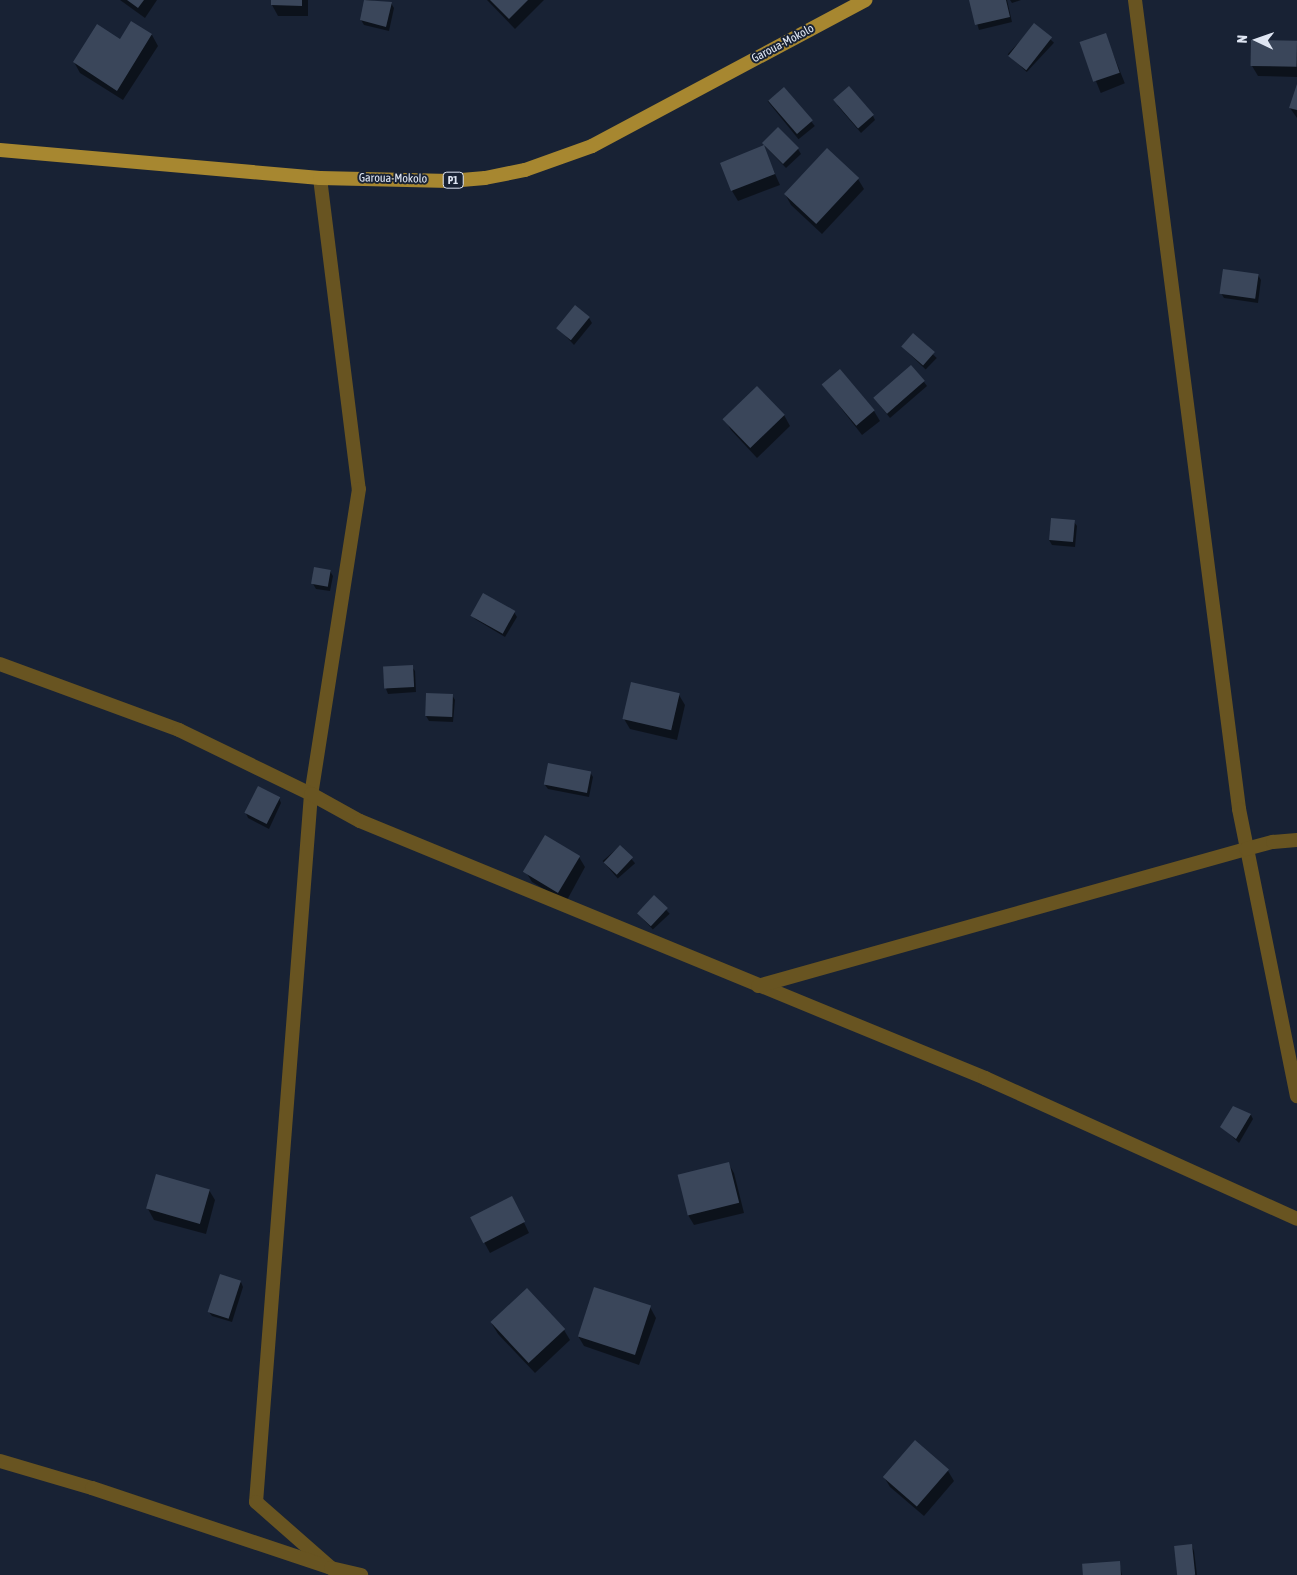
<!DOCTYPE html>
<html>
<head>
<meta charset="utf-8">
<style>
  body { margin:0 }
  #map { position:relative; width:1297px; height:1575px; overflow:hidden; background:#182234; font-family:"Asap Condensed",sans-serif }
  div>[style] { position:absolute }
  .shadow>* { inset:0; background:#0007; transform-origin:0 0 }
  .building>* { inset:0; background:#3a465a; transform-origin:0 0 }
  .minor>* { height:14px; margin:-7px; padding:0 7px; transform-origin:7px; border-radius:7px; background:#685421 }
  .primary>* { height:14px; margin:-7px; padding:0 7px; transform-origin:7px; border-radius:7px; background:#a78730 }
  span { translate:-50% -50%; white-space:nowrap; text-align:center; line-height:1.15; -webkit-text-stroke:4px #182234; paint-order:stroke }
  .shield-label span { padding:1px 4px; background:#182234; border:1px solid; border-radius:4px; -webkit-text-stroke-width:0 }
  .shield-label { font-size:11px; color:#dfe6f3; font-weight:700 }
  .street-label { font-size:12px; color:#dfe6f3 }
  .north { position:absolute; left:1232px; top:15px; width:50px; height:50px; -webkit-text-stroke:4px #182234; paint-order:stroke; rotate:273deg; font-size:14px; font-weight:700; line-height:20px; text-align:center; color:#dfe6f3 }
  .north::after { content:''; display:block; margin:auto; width:18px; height:22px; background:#dfe6f3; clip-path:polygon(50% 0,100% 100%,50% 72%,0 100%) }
</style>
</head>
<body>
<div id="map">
  <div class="shadow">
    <div style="clip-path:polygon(120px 0,157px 0,145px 18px)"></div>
    <div style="clip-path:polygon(272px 0,308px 0,308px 16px,278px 16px,272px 5px)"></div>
    <div style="clip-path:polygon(366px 0,391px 3px,394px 8px,389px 31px,364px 25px,361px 20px)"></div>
    <div style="clip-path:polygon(487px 0,544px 0,515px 29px)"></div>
    <div style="clip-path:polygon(970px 0,1007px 0,1012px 22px,979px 30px)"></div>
    <div style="clip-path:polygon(1010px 0,1021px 0,1012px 3px)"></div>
    <div style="clip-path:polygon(131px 22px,152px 35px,158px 46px,123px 100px,80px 73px,74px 62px,120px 40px)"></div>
    <div style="left:1035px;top:25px;width:26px;height:40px;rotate:43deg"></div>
    <div style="left:1105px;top:34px;width:53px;height:26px;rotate:68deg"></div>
    <div style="clip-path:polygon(1297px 42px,1297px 77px,1258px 76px,1252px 66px)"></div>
    <div style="clip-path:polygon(1297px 87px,1297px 118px,1290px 108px)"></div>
    <div style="left:784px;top:88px;width:49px;height:21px;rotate:51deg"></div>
    <div style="clip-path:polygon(837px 105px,873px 116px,875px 120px,861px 133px)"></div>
    <div style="clip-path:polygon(765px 146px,798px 149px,801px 154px,786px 168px)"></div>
    <div style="clip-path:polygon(763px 147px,780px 185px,738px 201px,732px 191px)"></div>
    <div style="clip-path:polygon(858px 179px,864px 189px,822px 234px,791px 205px,785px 194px)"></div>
    <div style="clip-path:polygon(1258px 275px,1261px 280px,1258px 303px,1224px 298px,1221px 293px)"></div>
    <div style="clip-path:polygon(589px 318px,592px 323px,574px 345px,558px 328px)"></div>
    <div style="left:913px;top:335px;width:33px;height:16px;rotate:44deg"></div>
    <div style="clip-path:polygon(924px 382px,927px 386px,890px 418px,874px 398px)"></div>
    <div style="clip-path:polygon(823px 385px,874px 411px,880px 421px,862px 435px)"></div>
    <div style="clip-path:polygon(784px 415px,790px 426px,757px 458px,731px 430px,725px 420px)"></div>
    <div style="clip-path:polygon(1074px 522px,1077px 526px,1075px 547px,1052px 545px,1049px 540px)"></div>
    <div style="clip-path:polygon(330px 571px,333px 576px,330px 591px,316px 589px,313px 584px)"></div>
    <div style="clip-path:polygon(514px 612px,517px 617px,505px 637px,475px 619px,472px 615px)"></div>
    <div style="clip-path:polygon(412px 667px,415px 671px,416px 692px,388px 694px,386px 689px)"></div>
    <div style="clip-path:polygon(427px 694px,452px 695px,455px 700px,453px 722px,429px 721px,426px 716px)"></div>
    <div style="clip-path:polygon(679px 695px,685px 705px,677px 740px,630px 729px,624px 719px)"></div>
    <div style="clip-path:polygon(590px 772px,593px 777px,589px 797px,548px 789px,545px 785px)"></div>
    <div style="clip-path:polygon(279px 798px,281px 803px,269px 829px,248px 818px,246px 813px)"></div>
    <div style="left:620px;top:846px;width:23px;height:23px;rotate:49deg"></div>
    <div style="clip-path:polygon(579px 857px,585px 867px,566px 902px,532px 882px,526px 872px)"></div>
    <div style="left:654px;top:897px;width:23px;height:23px;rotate:47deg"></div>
    <div style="clip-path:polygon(1251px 1115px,1253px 1119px,1239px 1143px,1222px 1127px)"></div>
    <div style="clip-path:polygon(728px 1163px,734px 1173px,744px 1213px,694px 1225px,688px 1215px)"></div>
    <div style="clip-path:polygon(157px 1176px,209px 1190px,215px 1200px,206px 1234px,154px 1220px,148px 1209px)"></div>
    <div style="clip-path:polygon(517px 1208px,529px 1233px,490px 1253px,484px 1242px)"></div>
    <div style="clip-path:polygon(241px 1282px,243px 1287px,232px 1322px,212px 1316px,209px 1312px)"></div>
    <div style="clip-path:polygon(650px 1307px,656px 1318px,639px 1365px,584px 1346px,578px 1336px)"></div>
    <div style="clip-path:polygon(492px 1324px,564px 1330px,570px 1340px,535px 1373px,498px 1334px)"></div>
    <div style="clip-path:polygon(948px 1471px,954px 1481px,924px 1516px,890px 1487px,884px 1477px)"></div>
    <div style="clip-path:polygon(1192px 1546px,1194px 1551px,1197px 1575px,1178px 1575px)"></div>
    <div style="clip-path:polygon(1119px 1562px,1122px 1575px,1084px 1575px)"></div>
  </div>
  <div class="building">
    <div style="clip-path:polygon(127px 0,144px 0,138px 8px)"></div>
    <div style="clip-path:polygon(271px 0,302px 0,302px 6px,271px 5px)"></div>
    <div style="clip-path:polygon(364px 0,392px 2px,386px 27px,360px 20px)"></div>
    <div style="clip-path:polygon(490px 0,528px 0,509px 19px)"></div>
    <div style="clip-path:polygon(969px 0,1006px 0,1010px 17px,975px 25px)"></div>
    <div style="clip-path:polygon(131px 21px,152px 34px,117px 91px,73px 62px,97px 24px,120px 39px)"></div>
    <div style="left:1034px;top:23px;width:23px;height:42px;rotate:38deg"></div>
    <div style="left:1106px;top:33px;width:42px;height:28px;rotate:71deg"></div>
    <div style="left:1251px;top:40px;width:46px;height:26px;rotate:1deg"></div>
    <div style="clip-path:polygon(1297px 84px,1297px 110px,1289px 108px)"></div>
    <div style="left:849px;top:86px;width:38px;height:21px;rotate:49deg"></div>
    <div style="left:784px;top:87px;width:44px;height:21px;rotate:49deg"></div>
    <div style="clip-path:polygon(778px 127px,799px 148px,783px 164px,764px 145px,775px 174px,731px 191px,720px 163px,764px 145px,762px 143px)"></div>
    <div style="left:827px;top:148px;width:44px;height:63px;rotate:43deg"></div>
    <div style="left:1223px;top:269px;width:36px;height:25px;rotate:8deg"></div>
    <div style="left:575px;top:305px;width:19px;height:30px;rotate:39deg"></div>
    <div style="left:913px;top:333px;width:29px;height:18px;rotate:41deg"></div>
    <div style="left:911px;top:365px;width:21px;height:50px;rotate:49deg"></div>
    <div style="left:840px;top:369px;width:54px;height:24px;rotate:50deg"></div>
    <div style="left:757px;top:386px;width:40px;height:48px;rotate:46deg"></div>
    <div style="left:1051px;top:518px;width:24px;height:22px;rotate:5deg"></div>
    <div style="left:314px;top:567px;width:17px;height:17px;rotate:10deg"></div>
    <div style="left:483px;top:593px;width:37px;height:26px;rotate:29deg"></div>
    <div style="left:413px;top:665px;width:22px;height:30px;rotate:87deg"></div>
    <div style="left:631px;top:682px;width:50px;height:38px;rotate:13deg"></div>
    <div style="left:426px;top:693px;width:27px;height:23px;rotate:2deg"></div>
    <div style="left:548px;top:763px;width:44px;height:22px;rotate:11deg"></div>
    <div style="left:258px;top:786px;width:25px;height:30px;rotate:27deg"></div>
    <div style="left:545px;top:835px;width:41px;height:43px;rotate:31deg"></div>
    <div style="left:620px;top:845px;width:18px;height:24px;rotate:43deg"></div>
    <div style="left:654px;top:895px;width:19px;height:25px;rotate:43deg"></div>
    <div style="clip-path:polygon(1233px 1106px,1251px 1114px,1236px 1139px,1220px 1127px)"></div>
    <div style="left:729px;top:1162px;width:42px;height:53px;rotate:76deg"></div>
    <div style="left:156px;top:1174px;width:56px;height:36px;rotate:16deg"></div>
    <div style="left:512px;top:1196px;width:29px;height:47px;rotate:63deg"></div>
    <div style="left:220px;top:1274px;width:22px;height:40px;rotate:18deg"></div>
    <div style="left:594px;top:1287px;width:60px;height:52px;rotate:18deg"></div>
    <div style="left:527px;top:1288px;width:56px;height:50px;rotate:47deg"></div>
    <div style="left:915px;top:1440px;width:45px;height:49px;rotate:41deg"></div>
    <div style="left:1192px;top:1544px;width:31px;height:18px;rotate:84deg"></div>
    <div style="left:1120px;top:1561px;width:14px;height:38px;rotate:86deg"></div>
  </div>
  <div class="minor">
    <div style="left:1135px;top:0;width:816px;rotate:82.67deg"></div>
    <div style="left:1239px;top:809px;width:293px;rotate:78.6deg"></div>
    <div style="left:320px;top:178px;width:313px;rotate:82.9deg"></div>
    <div style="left:359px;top:489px;width:309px;rotate:98.9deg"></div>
    <div style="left:311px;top:794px;width:710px;rotate:94.44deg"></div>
    <div style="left:256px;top:1502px;width:100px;rotate:41.3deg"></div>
    <div style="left:0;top:664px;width:191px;rotate:20.2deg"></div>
    <div style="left:179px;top:730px;width:147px;rotate:25.9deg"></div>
    <div style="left:311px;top:794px;width:56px;rotate:28.9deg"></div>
    <div style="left:360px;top:821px;width:676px;rotate:22.35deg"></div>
    <div style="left:985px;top:1078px;width:342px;rotate:24.3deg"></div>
    <div style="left:758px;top:986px;width:507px;rotate:-15.68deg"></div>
    <div style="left:1246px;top:849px;width:28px;rotate:-15deg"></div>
    <div style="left:1273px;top:842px;width:24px;rotate:-5deg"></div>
    <div style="left:0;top:1461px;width:96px;rotate:16.4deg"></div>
    <div style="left:92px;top:1488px;width:252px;rotate:18.5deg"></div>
    <div style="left:331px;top:1568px;width:31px;rotate:13deg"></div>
  </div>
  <div class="primary">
    <div style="left:0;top:150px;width:321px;rotate:5deg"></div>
    <div style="left:320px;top:178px;width:130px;rotate:1.3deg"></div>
    <div style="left:450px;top:181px;width:35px;rotate:-5deg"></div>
    <div style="left:485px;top:178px;width:41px;rotate:-11.3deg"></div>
    <div style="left:525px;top:170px;width:71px;rotate:-19.7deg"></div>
    <div style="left:592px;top:146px;width:310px;rotate:-28.1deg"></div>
  </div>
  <div class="shield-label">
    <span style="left:453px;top:180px">P1</span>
  </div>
  <div class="street-label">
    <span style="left:783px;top:44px;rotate:-28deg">Garoua-Mokolo</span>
    <span style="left:393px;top:179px;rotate:1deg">Garoua-Mokolo</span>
  </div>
  <div class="north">N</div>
</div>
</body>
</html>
